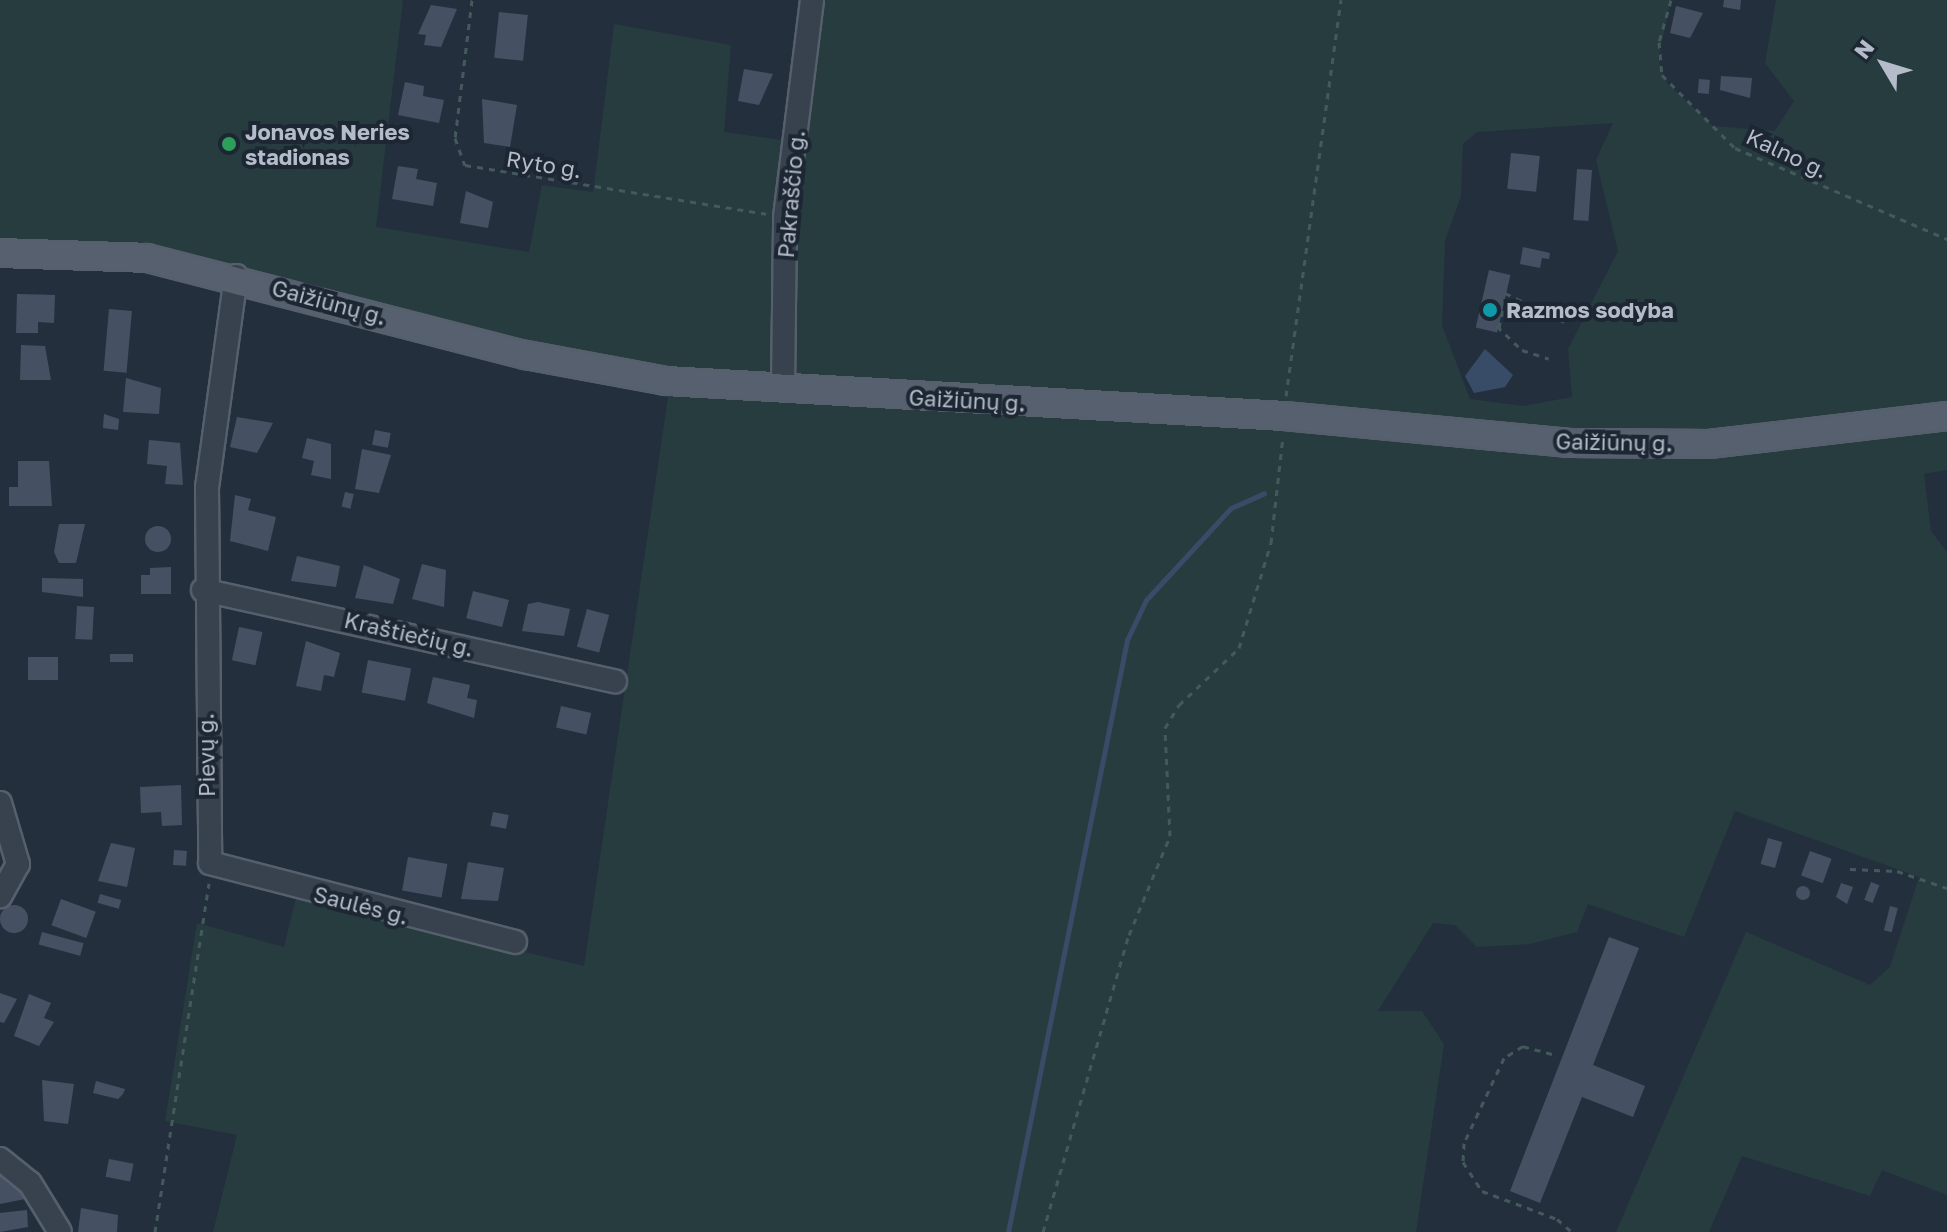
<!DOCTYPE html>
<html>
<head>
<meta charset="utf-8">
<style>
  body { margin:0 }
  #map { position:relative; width:1947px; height:1232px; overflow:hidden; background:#242f3e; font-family:"Golos Text",sans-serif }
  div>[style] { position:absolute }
  .green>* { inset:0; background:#263c3f }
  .water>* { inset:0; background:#394c67 }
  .stream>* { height:5px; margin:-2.5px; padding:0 2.5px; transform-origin:2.5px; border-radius:2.5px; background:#394c67 }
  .building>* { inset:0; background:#455162; transform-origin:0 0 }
  .round { border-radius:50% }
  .path>* { height:3px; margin-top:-1.5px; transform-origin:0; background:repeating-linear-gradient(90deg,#44595c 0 6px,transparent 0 12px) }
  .roads { filter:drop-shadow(2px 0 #565f6c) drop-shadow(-2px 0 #565f6c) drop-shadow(0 2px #565f6c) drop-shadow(0 -2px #565f6c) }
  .minor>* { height:22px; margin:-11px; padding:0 11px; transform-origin:11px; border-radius:11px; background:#38414e }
  .major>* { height:26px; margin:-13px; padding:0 13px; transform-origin:13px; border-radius:13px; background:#56606e }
  .dots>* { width:22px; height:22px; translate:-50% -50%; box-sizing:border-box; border:4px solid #1d2633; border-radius:50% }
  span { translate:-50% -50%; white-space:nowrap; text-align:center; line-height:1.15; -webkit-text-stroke:8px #1d2633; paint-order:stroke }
  .poi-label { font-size:22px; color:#b4bcc9; font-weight:700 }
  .left { translate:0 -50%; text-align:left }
  .street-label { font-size:22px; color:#b4bcc9 }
  .north { position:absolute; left:1843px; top:24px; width:80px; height:80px; -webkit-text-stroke:6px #1d2633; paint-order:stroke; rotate:308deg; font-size:22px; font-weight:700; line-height:32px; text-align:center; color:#b4bcc9 }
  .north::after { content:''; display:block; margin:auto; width:28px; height:36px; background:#b4bcc9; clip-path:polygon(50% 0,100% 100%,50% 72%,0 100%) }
</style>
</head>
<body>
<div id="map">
  <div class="green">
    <div style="clip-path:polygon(evenodd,0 0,403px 0,376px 227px,529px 252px,542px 185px,593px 192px,614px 24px,731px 45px,724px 132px,798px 142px,820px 0,1671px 0,1658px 59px,1667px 83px,1713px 126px,1775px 131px,1794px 101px,1765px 63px,1776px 0,1947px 0,1947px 470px,1924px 474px,1931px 531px,1947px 552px,1947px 1195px,1882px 1170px,1870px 1196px,1742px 1156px,1709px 1232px,1616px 1232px,1746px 932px,1870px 985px,1890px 967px,1919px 877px,1735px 811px,1684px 937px,1588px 904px,1577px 932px,1530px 944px,1477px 947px,1455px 925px,1433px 923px,1378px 1011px,1422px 1011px,1444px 1044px,1416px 1232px,213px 1232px,237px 1135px,165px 1121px,197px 923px,284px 947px,296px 898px,584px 966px,672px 370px,546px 351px,191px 256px,0 244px,0 0,1613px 123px,1596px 160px,1618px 251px,1568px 349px,1572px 397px,1523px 406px,1470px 399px,1442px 325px,1445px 241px,1461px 196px,1463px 144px,1477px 132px,1613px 123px)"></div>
  </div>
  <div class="water">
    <div style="clip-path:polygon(1485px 349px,1513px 375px,1505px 387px,1474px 393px,1465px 376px)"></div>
  </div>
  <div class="stream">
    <div style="left:1008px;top:1232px;width:604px;rotate:-78.63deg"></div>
    <div style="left:1127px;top:640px;width:44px;rotate:-64.6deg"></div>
    <div style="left:1146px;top:600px;width:125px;rotate:-47.3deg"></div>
    <div style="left:1231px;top:508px;width:36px;rotate:-24deg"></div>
  </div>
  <div class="building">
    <div style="clip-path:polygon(1724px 0,1741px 0,1740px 10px,1723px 7px)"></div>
    <div style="clip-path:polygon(431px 5px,457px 9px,441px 47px,424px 45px,426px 35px,418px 34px)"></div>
    <div style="clip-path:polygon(1676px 6px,1703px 13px,1690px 38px,1670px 33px)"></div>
    <div style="left:499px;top:12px;width:29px;height:46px;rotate:6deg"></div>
    <div style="clip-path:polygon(744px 69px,773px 74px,759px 105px,738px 101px)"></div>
    <div style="clip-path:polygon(1721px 76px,1752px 78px,1750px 98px,1720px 90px)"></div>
    <div style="left:1699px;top:79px;width:11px;height:14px;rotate:5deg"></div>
    <div style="clip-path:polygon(405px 82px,424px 86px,423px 96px,444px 100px,439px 123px,398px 115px)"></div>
    <div style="clip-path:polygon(482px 99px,517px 105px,510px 147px,484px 143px)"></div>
    <div style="left:1511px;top:153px;width:29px;height:36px;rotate:6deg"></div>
    <div style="clip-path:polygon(398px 166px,418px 169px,416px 179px,437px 183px,433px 206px,392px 199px)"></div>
    <div style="left:1577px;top:169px;width:15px;height:51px;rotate:4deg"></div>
    <div style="clip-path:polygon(466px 191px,493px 202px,488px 228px,460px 223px)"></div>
    <div style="clip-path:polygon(1523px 247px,1550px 253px,1549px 259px,1542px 258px,1540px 268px,1520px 264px)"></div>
    <div style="left:1489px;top:270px;width:22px;height:59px;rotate:13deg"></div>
    <div style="clip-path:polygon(17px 294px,55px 295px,54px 323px,38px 322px,38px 333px,16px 333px)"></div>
    <div style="left:109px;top:309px;width:23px;height:62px;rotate:5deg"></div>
    <div style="clip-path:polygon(21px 345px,45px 346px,51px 380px,20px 380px)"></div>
    <div style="clip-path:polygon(126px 378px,161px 388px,159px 414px,123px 412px)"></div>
    <div style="clip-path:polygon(104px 414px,119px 419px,118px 430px,103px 428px)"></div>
    <div style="clip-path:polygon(237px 417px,273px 423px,257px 453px,230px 447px)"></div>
    <div style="left:375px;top:430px;width:16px;height:15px;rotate:11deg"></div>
    <div style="clip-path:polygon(307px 438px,331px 444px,331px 479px,311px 475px,314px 461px,302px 458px)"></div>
    <div style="clip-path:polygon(149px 440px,180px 443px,183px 485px,165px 484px,167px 466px,147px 464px)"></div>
    <div style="clip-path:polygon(362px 449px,391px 455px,379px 493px,355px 489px)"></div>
    <div style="clip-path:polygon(18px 461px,49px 461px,52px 506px,9px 506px,9px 487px,18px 487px)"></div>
    <div style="left:345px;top:492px;width:9px;height:15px;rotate:13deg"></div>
    <div style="clip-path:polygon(235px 495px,251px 499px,248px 510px,276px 517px,268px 551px,230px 541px)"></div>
    <div style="clip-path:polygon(59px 524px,85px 524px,76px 563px,59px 563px,54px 552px)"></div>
    <div class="round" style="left:145px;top:526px;width:26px;height:26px"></div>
    <div style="clip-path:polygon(297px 556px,340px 566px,336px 587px,291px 581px)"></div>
    <div style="clip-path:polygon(422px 564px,446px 570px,444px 607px,412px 599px)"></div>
    <div style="clip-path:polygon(364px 565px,400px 579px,393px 604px,355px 598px)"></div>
    <div style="clip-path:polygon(171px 567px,171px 594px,141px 594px,141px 575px,150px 575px,150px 568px)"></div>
    <div style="clip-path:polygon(42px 578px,83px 579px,83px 597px,42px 592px)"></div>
    <div style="left:473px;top:591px;width:37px;height:28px;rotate:14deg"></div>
    <div style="clip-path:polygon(538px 602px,570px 609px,564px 636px,522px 631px,528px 604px)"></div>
    <div style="left:77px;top:606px;width:17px;height:33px;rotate:3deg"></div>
    <div style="left:587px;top:609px;width:23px;height:39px;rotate:15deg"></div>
    <div style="left:239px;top:627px;width:24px;height:34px;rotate:12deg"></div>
    <div style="clip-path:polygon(306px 641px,340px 653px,334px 677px,324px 675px,321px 691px,296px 686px)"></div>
    <div style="left:110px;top:654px;width:23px;height:8px"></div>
    <div style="left:28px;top:657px;width:30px;height:23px"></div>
    <div style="left:368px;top:660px;width:44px;height:33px;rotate:11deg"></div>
    <div style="clip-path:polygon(433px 677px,470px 685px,467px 698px,477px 700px,474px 718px,427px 703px)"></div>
    <div style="left:561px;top:706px;width:31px;height:22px;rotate:13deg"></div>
    <div style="clip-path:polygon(181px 785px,182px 825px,162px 826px,161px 812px,141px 813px,140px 787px)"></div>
    <div style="left:493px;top:812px;width:16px;height:14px;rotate:11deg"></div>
    <div style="left:1768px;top:838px;width:15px;height:27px;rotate:16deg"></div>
    <div style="clip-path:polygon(111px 843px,135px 848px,127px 887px,98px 881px)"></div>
    <div style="left:174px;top:850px;width:13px;height:15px;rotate:4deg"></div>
    <div style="left:1810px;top:851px;width:23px;height:26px;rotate:20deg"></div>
    <div style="left:408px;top:857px;width:40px;height:34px;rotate:10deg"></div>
    <div style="clip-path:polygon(468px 862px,504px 868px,498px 901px,461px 899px)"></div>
    <div style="left:1871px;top:882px;width:9px;height:19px;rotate:21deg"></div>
    <div style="clip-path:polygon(1841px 883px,1853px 887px,1847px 904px,1836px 897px)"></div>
    <div class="round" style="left:1796px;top:886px;width:14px;height:14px"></div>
    <div style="left:100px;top:894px;width:22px;height:9px;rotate:16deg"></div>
    <div style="left:61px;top:899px;width:37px;height:28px;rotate:20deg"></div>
    <div class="round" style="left:0;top:905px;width:28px;height:28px"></div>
    <div style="left:1890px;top:906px;width:8px;height:25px;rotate:14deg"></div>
    <div style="left:42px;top:932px;width:43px;height:13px;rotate:15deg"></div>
    <div style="clip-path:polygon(1609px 937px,1639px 948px,1593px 1065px,1645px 1086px,1633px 1117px,1582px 1097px,1540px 1203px,1510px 1191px)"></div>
    <div style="clip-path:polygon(0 993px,17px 999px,4px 1023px,0 1022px)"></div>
    <div style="clip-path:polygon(29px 994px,51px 1003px,44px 1018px,54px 1022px,39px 1046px,14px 1036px)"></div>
    <div style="clip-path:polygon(42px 1080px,74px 1084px,68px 1124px,44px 1121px)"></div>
    <div style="clip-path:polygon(96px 1081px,125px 1089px,123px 1094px,118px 1099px,93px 1093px)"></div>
    <div style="left:109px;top:1159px;width:25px;height:18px;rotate:11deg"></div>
    <div style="clip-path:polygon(7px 1168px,8px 1184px,21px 1182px,25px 1199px,0 1204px,0 1169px)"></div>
    <div style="clip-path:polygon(81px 1208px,118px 1215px,117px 1232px,78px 1232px)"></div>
    <div style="clip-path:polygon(27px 1210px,28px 1227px,0 1232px,0 1213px)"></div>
  </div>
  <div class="path">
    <div style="left:472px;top:0;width:139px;rotate:97deg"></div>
    <div style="left:455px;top:138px;width:29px;rotate:70deg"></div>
    <div style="left:465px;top:165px;width:305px;rotate:9.2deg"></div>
    <div style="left:1671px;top:0;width:44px;rotate:105.9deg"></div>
    <div style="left:1659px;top:42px;width:33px;rotate:85deg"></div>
    <div style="left:1662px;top:75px;width:103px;rotate:45deg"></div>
    <div style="left:1735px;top:148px;width:231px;rotate:23.2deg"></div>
    <div style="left:1505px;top:293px;width:69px;rotate:25.8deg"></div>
    <div style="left:1497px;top:326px;width:35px;rotate:44deg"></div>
    <div style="left:1522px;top:350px;width:28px;rotate:18deg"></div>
    <div style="left:1499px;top:328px;width:35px;rotate:-77deg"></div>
    <div style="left:1286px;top:396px;width:400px;rotate:-82.1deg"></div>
    <div style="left:1850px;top:869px;width:47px;rotate:2.4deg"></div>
    <div style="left:1897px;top:871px;width:53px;rotate:18.8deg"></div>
    <div style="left:1552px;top:1054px;width:30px;rotate:-165deg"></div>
    <div style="left:1523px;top:1046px;width:22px;rotate:148deg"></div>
    <div style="left:1504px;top:1058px;width:94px;rotate:115.2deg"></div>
    <div style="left:1464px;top:1143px;width:19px;rotate:93deg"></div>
    <div style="left:1463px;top:1162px;width:35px;rotate:57deg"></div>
    <div style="left:1482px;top:1191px;width:80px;rotate:20.5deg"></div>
    <div style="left:1557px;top:1219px;width:20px;rotate:41deg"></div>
    <div style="left:155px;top:1232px;width:353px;rotate:-81.2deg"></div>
    <div style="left:1043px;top:1232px;width:309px;rotate:-73.9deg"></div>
    <div style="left:1129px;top:935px;width:107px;rotate:-67.5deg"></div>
    <div style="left:1170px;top:836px;width:108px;rotate:-92.7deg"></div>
    <div style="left:1165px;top:728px;width:27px;rotate:-59deg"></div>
    <div style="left:1179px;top:705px;width:83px;rotate:-43.5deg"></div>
    <div style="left:1239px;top:648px;width:110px;rotate:-73.1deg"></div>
    <div style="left:1271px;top:543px;width:108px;rotate:-83.6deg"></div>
  </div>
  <div class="roads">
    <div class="minor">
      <div style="left:236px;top:276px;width:213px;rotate:97.8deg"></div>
      <div style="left:207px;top:487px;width:376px;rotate:89.5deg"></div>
      <div style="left:210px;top:863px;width:315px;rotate:14.5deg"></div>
      <div style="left:783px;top:389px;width:172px;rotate:-89.3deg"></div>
      <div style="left:785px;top:217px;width:219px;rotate:-82.9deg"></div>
      <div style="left:203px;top:590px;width:422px;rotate:12.5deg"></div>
      <div style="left:0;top:803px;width:64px;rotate:73.6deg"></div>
      <div style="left:18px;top:864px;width:37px;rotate:119deg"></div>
      <div style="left:0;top:1159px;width:38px;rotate:39deg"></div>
      <div style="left:30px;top:1183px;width:57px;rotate:58.5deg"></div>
    </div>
    <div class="major">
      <div style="left:0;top:253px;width:147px;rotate:1.9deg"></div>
      <div style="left:147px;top:258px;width:391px;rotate:14.4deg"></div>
      <div style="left:526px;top:355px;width:142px;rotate:10.5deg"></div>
      <div style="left:666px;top:381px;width:619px;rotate:3.24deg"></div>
      <div style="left:1284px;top:416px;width:287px;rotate:5.4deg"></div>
      <div style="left:1570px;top:443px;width:139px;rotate:0.4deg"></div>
      <div style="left:1709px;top:444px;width:240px;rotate:-6.7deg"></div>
    </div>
  </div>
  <div class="dots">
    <div style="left:229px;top:144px;background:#2e9e5b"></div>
    <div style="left:1490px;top:310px;background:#0f9aa8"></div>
  </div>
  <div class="poi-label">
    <span class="left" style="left:245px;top:144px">Jonavos Neries<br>stadionas</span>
    <span class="left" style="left:1506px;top:310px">Razmos sodyba</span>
  </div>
  <div class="street-label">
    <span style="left:1787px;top:153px;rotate:25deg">Kalno g.</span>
    <span style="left:544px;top:164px;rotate:9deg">Ryto g.</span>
    <span style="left:791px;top:194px;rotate:-85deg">Pakraščio g.</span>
    <span style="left:329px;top:302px;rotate:15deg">Gaižiūnų g.</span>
    <span style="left:967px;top:400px;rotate:3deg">Gaižiūnų g.</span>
    <span style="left:1614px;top:442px;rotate:1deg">Gaižiūnų g.</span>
    <span style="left:409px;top:634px;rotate:13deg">Kraštiečių g.</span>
    <span style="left:206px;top:755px;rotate:-91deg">Pievų g.</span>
    <span style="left:361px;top:905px;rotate:14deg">Saulės g.</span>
  </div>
  <div class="north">N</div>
</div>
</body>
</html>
